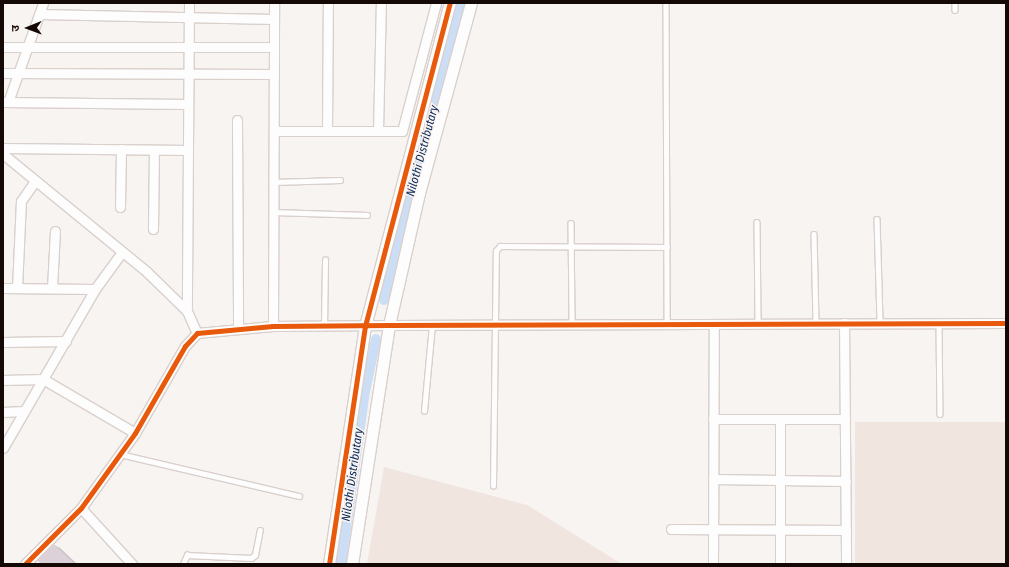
<!DOCTYPE html>
<html>
<head>
<meta charset="utf-8">
<style>
  body { margin:0 }
  #map { position:relative; width:1009px; height:567px; overflow:hidden; background:#f8f4f2; font-family:"Fira Sans Condensed","Noto Sans Devanagari",sans-serif }
  div>[style] { position:absolute }
  .built>* { inset:0; background:#f1e5e0; transform-origin:0 0 }
  .shadow>* { inset:0; background:#0003 }
  .canal>* { height:10px; margin:-5px; padding:0 5px; transform-origin:5px; border-radius:5px; background:#ccddf6 }
  .building>* { inset:0; background:#dcd0d9 }
  .roads { filter:drop-shadow(1px 0 #d9d0cc) drop-shadow(-1px 0 #d9d0cc) drop-shadow(0 1px #d9d0cc) drop-shadow(0 -1px #d9d0cc) }
  .service>* { height:4.5px; margin:-2.25px; padding:0 2.25px; transform-origin:2.25px; border-radius:2.25px; background:#fefdfd }
  .minor>* { height:9px; margin:-4.5px; padding:0 4.5px; transform-origin:4.5px; border-radius:4.5px; background:#fefdfd }
  .tertiary>* { height:11px; margin:-5.5px; padding:0 5.5px; transform-origin:5.5px; border-radius:5.5px; background:#fefdfd }
  .cycleway>* { height:5px; margin:-2.5px; padding:0 2.5px; transform-origin:2.5px; border-radius:2.5px; background:#e8590c }
  span { translate:-50% -50%; white-space:nowrap; text-align:center; line-height:1.15; -webkit-text-stroke:3px #fbf3ef; paint-order:stroke }
  .water-label { font-size:12px; color:#01275a; font-style:italic }
  .frame { position:absolute; inset:0; border:4px solid #150905; pointer-events:none }
  .north { position:absolute; left:8px; top:8px; width:40px; height:40px; -webkit-text-stroke:3px #fbf3ef; paint-order:stroke; rotate:269deg; font-size:11px; font-weight:700; line-height:16px; text-align:center; color:#150905 }
  .north::after { content:''; display:block; margin:auto; width:14px; height:18px; background:#150905; clip-path:polygon(50% 0,100% 100%,50% 72%,0 100%) }
</style>
</head>
<body>
<div id="map">
  <div class="built">
    <div style="left:855px;top:422px;width:151px;height:142px"></div>
    <div style="clip-path:polygon(384px 467px,527px 505px,622px 564px,367px 564px)"></div>
  </div>
  <div class="shadow">
    <div style="clip-path:polygon(54px 545px,60px 548px,77px 564px,42px 564px)"></div>
  </div>
  <div class="canal">
    <div style="left:384px;top:300px;width:307px;rotate:-75.3deg"></div>
    <div style="left:341px;top:564px;width:174px;rotate:-82.1deg"></div>
    <div style="left:365px;top:392px;width:54px;rotate:-78.3deg"></div>
  </div>
  <div class="building">
    <div style="clip-path:polygon(54px 544px,75px 564px,41px 564px,37px 560px)"></div>
  </div>
  <div class="roads">
    <div class="service">
      <div style="left:666px;top:3px;width:321px;rotate:89.8deg"></div>
      <div style="left:955px;top:3px;width:7px;rotate:90deg"></div>
      <div style="left:273px;top:182px;width:67px;rotate:-1.7deg"></div>
      <div style="left:273px;top:212px;width:94px;rotate:1.8deg"></div>
      <div style="left:877px;top:219px;width:104px;rotate:88.3deg"></div>
      <div style="left:757px;top:222px;width:102px;rotate:89.4deg"></div>
      <div style="left:571px;top:223px;width:101px;rotate:89.4deg"></div>
      <div style="left:814px;top:234px;width:90px;rotate:88.7deg"></div>
      <div style="left:939px;top:323px;width:91px;rotate:89.4deg"></div>
      <div style="left:324px;top:326px;width:66px;rotate:-89.1deg"></div>
      <div style="left:424px;top:411px;width:86px;rotate:-84.7deg"></div>
      <div style="left:120px;top:454px;width:184px;rotate:13.2deg"></div>
      <div style="left:493px;top:486px;width:235px;rotate:-89.3deg"></div>
      <div style="left:496px;top:251px;width:6px;rotate:-51deg"></div>
      <div style="left:500px;top:246px;width:167px;rotate:0.3deg"></div>
      <div style="left:183px;top:564px;width:10px;rotate:-66deg"></div>
      <div style="left:187px;top:555px;width:64px;rotate:2.7deg"></div>
      <div style="left:251px;top:558px;width:5px;rotate:-37deg"></div>
      <div style="left:255px;top:555px;width:25px;rotate:-79deg"></div>
    </div>
    <div class="minor">
      <div style="left:189px;top:3px;width:308px;rotate:90.4deg"></div>
      <div style="left:187px;top:311px;width:24px;rotate:66deg"></div>
      <div style="left:39px;top:14px;width:235px;rotate:1.2deg"></div>
      <div style="left:3px;top:47px;width:271px"></div>
      <div style="left:3px;top:73px;width:271px;rotate:0.2deg"></div>
      <div style="left:3px;top:102px;width:185px;rotate:0.6deg"></div>
      <div style="left:8px;top:102px;width:105px;rotate:-70.5deg"></div>
      <div style="left:237px;top:120px;width:209px;rotate:89.7deg"></div>
      <div style="left:274px;top:131px;width:128px"></div>
      <div style="left:402px;top:131px;width:132px;rotate:-75.1deg"></div>
      <div style="left:327px;top:131px;width:128px;rotate:-89.6deg"></div>
      <div style="left:378px;top:131px;width:128px;rotate:-88.7deg"></div>
      <div style="left:3px;top:148px;width:185px;rotate:0.6deg"></div>
      <div style="left:3px;top:154px;width:186px;rotate:39.3deg"></div>
      <div style="left:147px;top:272px;width:56px;rotate:44.3deg"></div>
      <div style="left:120px;top:207px;width:58px;rotate:-89deg"></div>
      <div style="left:153px;top:229px;width:79px;rotate:-89.3deg"></div>
      <div style="left:3px;top:288px;width:92px;rotate:0.6deg"></div>
      <div style="left:17px;top:288px;width:87px;rotate:-87.4deg"></div>
      <div style="left:21px;top:201px;width:24px;rotate:-55deg"></div>
      <div style="left:52px;top:288px;width:57px;rotate:-87deg"></div>
      <div style="left:844px;top:323px;width:241px;rotate:89.5deg"></div>
      <div style="left:273px;top:326px;width:323px;rotate:-89.8deg"></div>
      <div style="left:3px;top:342px;width:63px;rotate:-0.9deg"></div>
      <div style="left:3px;top:380px;width:40px;rotate:-1.4deg"></div>
      <div style="left:43px;top:379px;width:107px;rotate:30.4deg"></div>
      <div style="left:3px;top:412px;width:21px;rotate:-3deg"></div>
      <div style="left:713px;top:419px;width:132px"></div>
      <div style="left:780px;top:419px;width:145px;rotate:90deg"></div>
      <div style="left:3px;top:448px;width:184px;rotate:-59.9deg"></div>
      <div style="left:95px;top:289px;width:46px;rotate:-53.9deg"></div>
      <div style="left:713px;top:479px;width:133px;rotate:0.9deg"></div>
      <div style="left:81px;top:508px;width:76px;rotate:47.7deg"></div>
      <div style="left:671px;top:529px;width:175px;rotate:0.3deg"></div>
      <div style="left:25px;top:564px;width:79px;rotate:-45deg"></div>
      <div style="left:81px;top:508px;width:92px;rotate:-54.2deg"></div>
      <div style="left:135px;top:433px;width:100px;rotate:-60.1deg"></div>
      <div style="left:185px;top:346px;width:18px;rotate:-47deg"></div>
      <div style="left:197px;top:333px;width:76px;rotate:-5.3deg"></div>
      <div style="left:273px;top:326px;width:116px;rotate:-0.5deg"></div>
      <div style="left:389px;top:325px;width:617px;rotate:-0.19deg"></div>
      <div style="left:713px;top:564px;width:240px;rotate:-89.8deg"></div>
    </div>
    <div class="tertiary">
      <div style="left:329px;top:564px;width:241px;rotate:-81.4deg"></div>
      <div style="left:365px;top:326px;width:334px;rotate:-75.3deg"></div>
      <div style="left:352px;top:564px;width:242px;rotate:-81.2deg"></div>
      <div style="left:389px;top:325px;width:135px;rotate:-77.2deg"></div>
      <div style="left:419px;top:193px;width:197px;rotate:-74.7deg"></div>
    </div>
  </div>
  <div class="cycleway">
    <div style="left:25px;top:564px;width:79px;rotate:-45deg"></div>
    <div style="left:81px;top:508px;width:92px;rotate:-54.2deg"></div>
    <div style="left:135px;top:433px;width:100px;rotate:-60.1deg"></div>
    <div style="left:185px;top:346px;width:18px;rotate:-47deg"></div>
    <div style="left:197px;top:333px;width:76px;rotate:-5.3deg"></div>
    <div style="left:273px;top:326px;width:116px;rotate:-0.5deg"></div>
    <div style="left:389px;top:325px;width:617px;rotate:-0.19deg"></div>
    <div style="left:329px;top:564px;width:241px;rotate:-81.4deg"></div>
    <div style="left:365px;top:326px;width:334px;rotate:-75.3deg"></div>
  </div>
  <div class="water-label">
    <span style="left:423px;top:151px;rotate:-75deg">Nilothi Distributary</span>
    <span style="left:353px;top:475px;rotate:-82deg">Nilothi Distributary</span>
  </div>
  <div class="frame"></div>
  <div class="north">उ</div>
</div>
</body>
</html>
